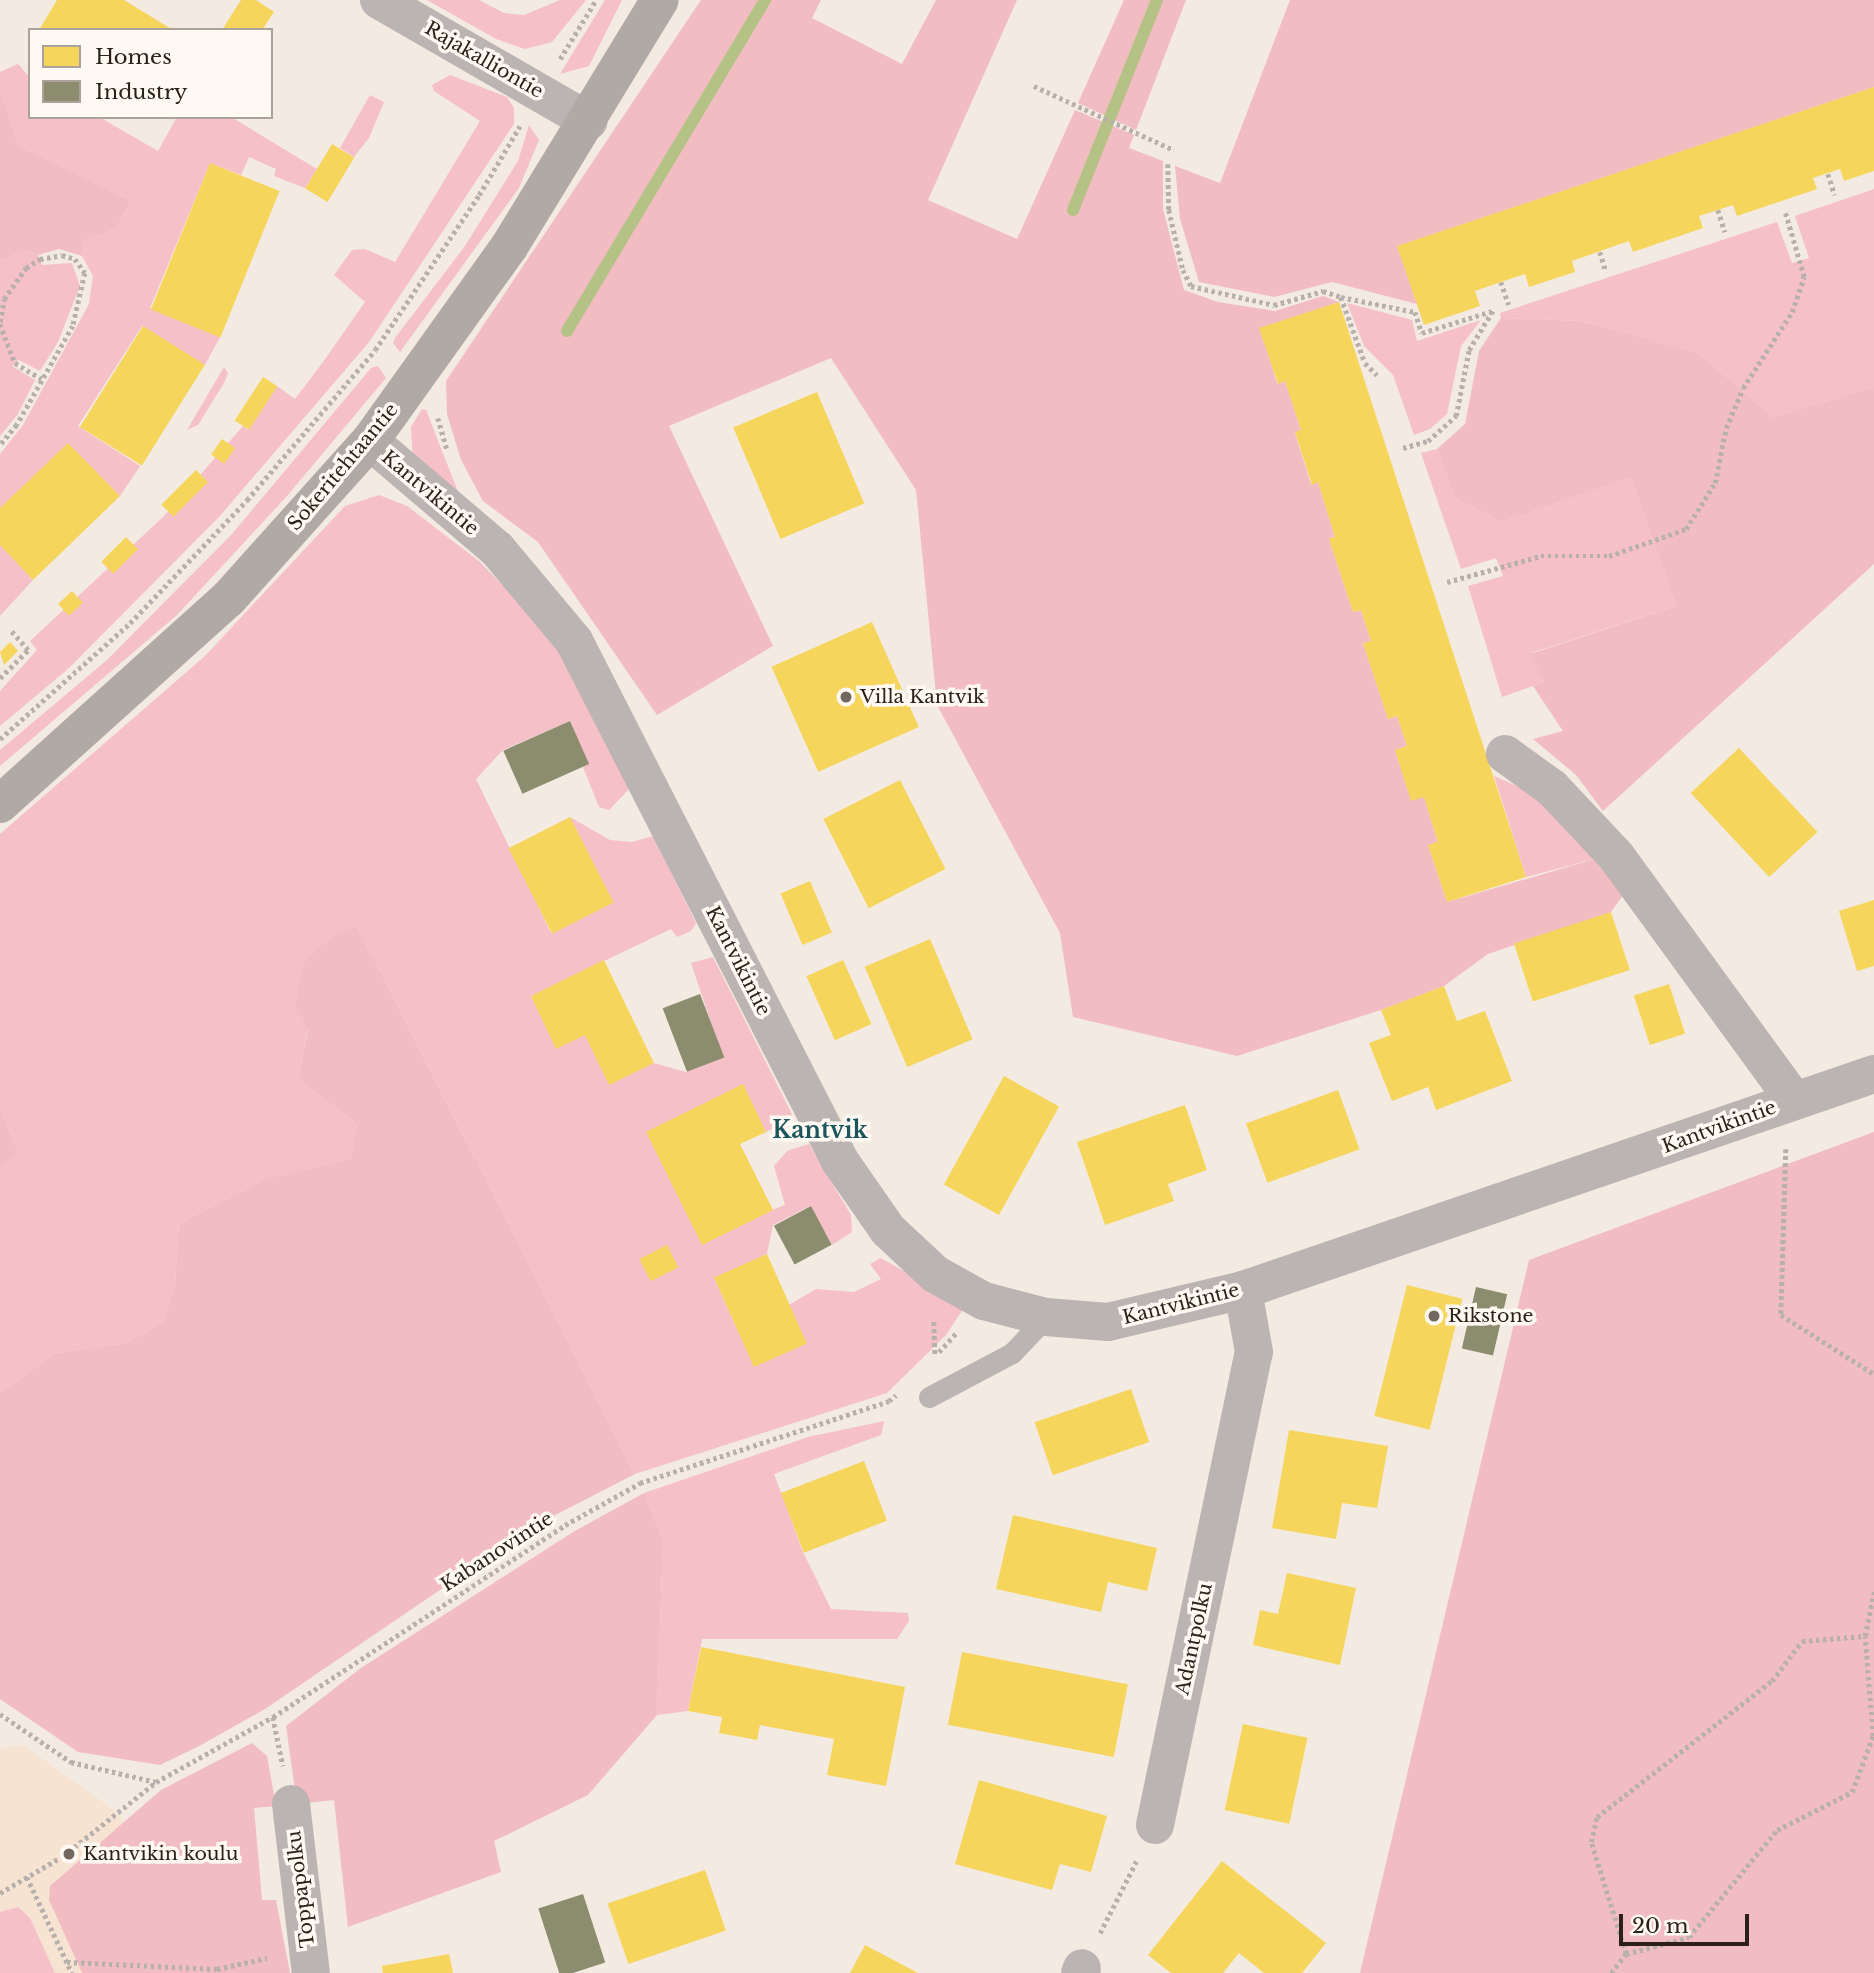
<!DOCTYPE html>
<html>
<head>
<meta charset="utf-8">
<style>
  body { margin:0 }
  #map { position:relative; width:1874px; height:1973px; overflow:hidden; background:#f3eae2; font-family:"Libre Baskerville",serif }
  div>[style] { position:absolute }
  .built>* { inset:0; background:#f7e3d2 }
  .green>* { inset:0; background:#f5c0c7 }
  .forest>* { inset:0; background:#f2bcc3 }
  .homes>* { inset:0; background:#f6d55c; transform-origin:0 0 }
  .industry>* { inset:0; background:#8c8c6e; transform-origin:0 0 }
  .stream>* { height:12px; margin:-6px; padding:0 6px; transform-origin:6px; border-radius:6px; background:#b5c286 }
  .path>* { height:4.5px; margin-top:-2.25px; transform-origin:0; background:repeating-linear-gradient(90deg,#b7b0ac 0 3.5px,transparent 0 7px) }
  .lane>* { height:21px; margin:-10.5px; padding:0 10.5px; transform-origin:10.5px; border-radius:10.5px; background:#bbb4b2 }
  .street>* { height:38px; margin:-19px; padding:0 19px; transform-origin:19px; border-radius:19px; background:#bbb4b2 }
  .secondary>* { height:38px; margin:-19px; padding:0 19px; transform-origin:19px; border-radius:19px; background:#b1a9a6 }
  .dots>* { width:19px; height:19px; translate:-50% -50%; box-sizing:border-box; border:4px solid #fff9f3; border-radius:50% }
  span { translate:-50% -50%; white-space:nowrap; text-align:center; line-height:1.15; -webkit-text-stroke:7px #fff9f3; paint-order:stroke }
  .street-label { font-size:19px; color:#2c2118 }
  .poi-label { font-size:19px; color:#2c2118 }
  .left { translate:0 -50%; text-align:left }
  .quarter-label { font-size:23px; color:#1b555d; font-weight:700 }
  .legend { position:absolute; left:28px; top:28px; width:245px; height:91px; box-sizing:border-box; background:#fff9f3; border:2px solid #aba39b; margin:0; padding:9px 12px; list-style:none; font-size:21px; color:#2c2118 }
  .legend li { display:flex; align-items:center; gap:14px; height:35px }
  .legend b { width:35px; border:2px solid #aba39b }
  .scale { position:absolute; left:1619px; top:1914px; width:130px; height:32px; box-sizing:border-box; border:4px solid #2c2118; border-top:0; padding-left:9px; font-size:21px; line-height:24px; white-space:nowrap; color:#2c2118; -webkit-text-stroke:5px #fff9f3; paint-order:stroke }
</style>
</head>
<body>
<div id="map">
  <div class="built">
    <div style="clip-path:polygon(23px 1745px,118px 1813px,159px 1895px,211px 1973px,0 1973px,0 1748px)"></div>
  </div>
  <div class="green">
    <div style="clip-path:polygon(427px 0,479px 0,504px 13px,524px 15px,560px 0,586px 0,552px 42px,525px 49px,496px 39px)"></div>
    <div style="clip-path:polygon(605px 0,622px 0,589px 66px,560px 74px)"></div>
    <div style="clip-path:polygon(18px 64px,30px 78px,30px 117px,99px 117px,158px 151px,177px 117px,231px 117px,317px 169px,305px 188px,274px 176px,276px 169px,249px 157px,241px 175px,210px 163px,150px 308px,220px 337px,205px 365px,142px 326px,78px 426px,140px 466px,120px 496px,68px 443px,0 508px,0 454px,23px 425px,89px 304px,93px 276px,82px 256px,84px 240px,116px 229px,131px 201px,18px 145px,0 88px,0 72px)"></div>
    <div style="clip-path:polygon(450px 75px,507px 97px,514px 108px,514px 124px,369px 342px,219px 517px,69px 668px,0 726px,0 691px,37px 650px,30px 641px,164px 516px,243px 426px,248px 430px,277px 386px,295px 399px,323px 362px,365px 302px,334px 275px,352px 250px,365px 249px,395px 262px,480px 121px,434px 91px,432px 85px)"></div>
    <div style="clip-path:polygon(370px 95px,384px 102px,369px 138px,354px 157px,340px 148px)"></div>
    <div style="clip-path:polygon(529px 125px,539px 140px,519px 188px,400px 352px,393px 343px,395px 338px,465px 246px,518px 161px)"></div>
    <div style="clip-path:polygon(1874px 189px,1874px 387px,1773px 417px,1697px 352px,1580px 321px,1501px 318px,1500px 313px,1777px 222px,1792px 263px,1809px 258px,1795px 216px)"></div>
    <div style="clip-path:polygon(28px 250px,38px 255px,42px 265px,72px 263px,80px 286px,58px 342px,40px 371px,19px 360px,12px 366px,35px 380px,18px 414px,0 436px,0 260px)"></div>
    <div style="clip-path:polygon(1347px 303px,1412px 320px,1417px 341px,1481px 320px,1461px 346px,1447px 414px,1430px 429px,1414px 435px,1393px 375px,1364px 346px)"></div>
    <div style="clip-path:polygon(378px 366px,386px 378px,287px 496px,177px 615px,0 766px,0 750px,107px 660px,232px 534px,371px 368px)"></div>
    <div style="clip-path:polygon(224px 367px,228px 373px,224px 383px,198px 425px,187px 430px)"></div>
    <div style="clip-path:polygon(422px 409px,426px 410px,462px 502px,413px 461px,411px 427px)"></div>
    <div style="clip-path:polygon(1437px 449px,1454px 497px,1501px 522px,1631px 478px,1676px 606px,1531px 653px,1544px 682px,1502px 697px,1468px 586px,1503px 576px,1496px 558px,1461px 569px,1421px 453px)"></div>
    <div style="clip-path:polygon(379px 495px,407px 506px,479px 561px,538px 622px,569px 662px,629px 789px,609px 810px,599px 807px,583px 767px,588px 764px,570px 721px,503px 750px,476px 779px,551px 933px,612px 903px,570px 817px,610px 840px,632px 842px,653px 836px,696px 923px,691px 931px,677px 937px,671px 929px,531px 996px,556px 1049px,585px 1035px,609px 1085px,654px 1063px,686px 1072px,723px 1058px,691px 963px,713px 957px,794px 1118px,766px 1132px,743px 1084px,647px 1132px,772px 1210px,785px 1205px,774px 1166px,787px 1151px,809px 1144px,851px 1215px,852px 1232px,832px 1245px,810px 1206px,773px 1225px,767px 1254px,714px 1278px,754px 1367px,789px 1305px,816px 1289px,854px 1292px,881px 1279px,870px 1264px,881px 1258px,965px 1306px,946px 1335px,887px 1393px,635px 1474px,357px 926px,295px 1005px,308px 1029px,298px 1079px,357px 1124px,352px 1159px,268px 1178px,179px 1223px,175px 1284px,163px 1322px,126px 1343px,56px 1353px,0 1393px,0 1169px,18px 1152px,0 1108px,0 834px,205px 656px,345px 506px)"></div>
    <div style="clip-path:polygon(0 545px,33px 580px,0 616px)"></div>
    <div style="clip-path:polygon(1494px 776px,1529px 791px,1595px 859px,1526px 877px)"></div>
    <div style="clip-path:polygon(884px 1421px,881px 1435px,774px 1474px,803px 1552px,831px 1609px,908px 1613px,909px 1621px,897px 1639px,702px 1639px,688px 1711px,657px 1715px,663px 1539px,644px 1493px,808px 1437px)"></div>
    <div style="clip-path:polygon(18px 1907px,30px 1918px,55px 1973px,0 1973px,0 1912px)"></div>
  </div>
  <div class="forest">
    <div style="clip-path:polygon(701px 0,821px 0,812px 18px,902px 64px,936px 0,1017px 0,928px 200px,1017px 239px,1075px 110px,1134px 135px,1129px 148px,1163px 161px,1163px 209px,1184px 290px,1218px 302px,1275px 311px,1323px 296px,1339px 302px,1260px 328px,1277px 383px,1285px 381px,1301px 430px,1295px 433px,1311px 484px,1318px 482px,1335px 537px,1329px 539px,1353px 612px,1361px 610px,1371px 641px,1363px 643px,1388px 719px,1397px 716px,1407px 746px,1395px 750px,1411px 800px,1424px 797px,1438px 842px,1428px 845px,1447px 902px,1595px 859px,1624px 894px,1611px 912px,1488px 954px,1444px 986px,1381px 1010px,1237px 1056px,1073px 1017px,1060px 933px,937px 705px,916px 490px,831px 358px,669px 426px,773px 646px,657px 715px,538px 542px,483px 501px,461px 460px,447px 414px,446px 381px)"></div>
    <div style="clip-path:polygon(1124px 0,1186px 0,1136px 130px,1078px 103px)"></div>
    <div style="clip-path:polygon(1290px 0,1874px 0,1874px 87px,1398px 246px,1417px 304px,1332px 282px,1274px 297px,1199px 282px,1180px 219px,1175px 166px,1220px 183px)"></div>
    <div style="clip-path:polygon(0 88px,18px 145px,131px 201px,116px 229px,84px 240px,82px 256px,59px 249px,38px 255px,28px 250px,0 260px)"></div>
    <div style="clip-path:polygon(1501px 318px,1580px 321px,1697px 352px,1773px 417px,1874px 387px,1874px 564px,1603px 811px,1576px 775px,1533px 739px,1563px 731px,1533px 686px,1544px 682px,1530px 654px,1676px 606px,1631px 478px,1501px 522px,1454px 497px,1437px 449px,1465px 424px,1479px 351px)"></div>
    <div style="clip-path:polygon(357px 926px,635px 1474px,534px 1526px,265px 1709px,201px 1745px,160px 1765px,78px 1752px,0 1699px,0 1393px,56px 1353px,126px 1343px,163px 1322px,175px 1284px,179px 1223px,268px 1178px,351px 1159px,357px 1124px,298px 1079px,308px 1030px,295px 1005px,305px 961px,333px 936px)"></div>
    <div style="clip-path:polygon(0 1108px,18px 1152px,0 1169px)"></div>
    <div style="clip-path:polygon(1874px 1132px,1874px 1973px,1360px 1973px,1529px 1260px)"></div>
    <div style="clip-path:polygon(644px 1493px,663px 1539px,657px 1715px,588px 1795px,494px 1841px,501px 1872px,348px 1927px,334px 1800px,297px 1804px,286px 1726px,361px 1668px,573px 1532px)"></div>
    <div style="clip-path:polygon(252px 1743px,267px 1756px,276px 1806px,254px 1808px,262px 1900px,276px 1900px,290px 1973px,82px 1973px,49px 1900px,50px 1886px,161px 1790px)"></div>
  </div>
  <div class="homes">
    <div style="clip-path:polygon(57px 0,124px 0,173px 30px,39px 30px)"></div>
    <div style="clip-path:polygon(241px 0,256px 0,274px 12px,262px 30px,222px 30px)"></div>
    <div style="clip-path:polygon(1874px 87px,1874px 171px,1844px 181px,1840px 169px,1813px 178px,1817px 189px,1737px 216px,1733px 205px,1699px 216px,1703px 228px,1633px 252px,1629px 241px,1572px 261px,1575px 272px,1529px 287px,1525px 274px,1501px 282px,1475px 291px,1480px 306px,1424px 325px,1397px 246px)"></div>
    <div style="left:332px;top:144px;width:26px;height:52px;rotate:31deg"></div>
    <div style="left:210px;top:163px;width:75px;height:158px;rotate:22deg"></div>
    <div style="clip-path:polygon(1339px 302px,1526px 877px,1447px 902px,1428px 845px,1438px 842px,1424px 797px,1411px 801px,1395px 750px,1407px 746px,1397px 716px,1388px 719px,1363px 643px,1371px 641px,1361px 610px,1353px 612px,1329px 539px,1335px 537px,1318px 482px,1312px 485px,1295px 432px,1301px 430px,1285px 381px,1278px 384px,1259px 328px)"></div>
    <div style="left:143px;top:326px;width:73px;height:119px;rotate:32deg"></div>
    <div style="left:263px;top:377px;width:17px;height:52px;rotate:33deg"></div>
    <div style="left:817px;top:392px;width:121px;height:91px;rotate:67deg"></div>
    <div style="left:222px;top:439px;width:16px;height:19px;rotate:35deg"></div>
    <div style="clip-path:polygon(68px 443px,120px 496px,33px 580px,0 545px,0 508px)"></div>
    <div style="left:196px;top:470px;width:17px;height:49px;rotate:45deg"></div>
    <div style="left:126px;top:537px;width:17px;height:35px;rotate:45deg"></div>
    <div style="left:72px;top:591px;width:16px;height:19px;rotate:47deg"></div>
    <div style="left:872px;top:622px;width:115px;height:110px;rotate:66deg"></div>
    <div style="clip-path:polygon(10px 642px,18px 651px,4px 665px,0 652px)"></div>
    <div style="left:1739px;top:748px;width:115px;height:66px;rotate:47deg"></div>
    <div style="left:900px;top:780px;width:100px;height:86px;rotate:63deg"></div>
    <div style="left:570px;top:817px;width:96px;height:69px;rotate:63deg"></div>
    <div style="left:810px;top:881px;width:56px;height:32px;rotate:67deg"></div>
    <div style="clip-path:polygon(1874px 900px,1874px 966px,1857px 971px,1839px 911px)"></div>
    <div style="left:1611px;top:912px;width:61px;height:102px;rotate:72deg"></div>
    <div style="left:930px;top:939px;width:109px;height:71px;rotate:67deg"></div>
    <div style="clip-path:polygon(604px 960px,654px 1063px,609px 1085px,585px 1035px,556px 1049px,531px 996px)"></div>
    <div style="left:843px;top:960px;width:70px;height:40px;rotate:66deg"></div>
    <div style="left:1669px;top:984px;width:52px;height:37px;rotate:72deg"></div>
    <div style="clip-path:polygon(1444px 986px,1457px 1021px,1485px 1011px,1512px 1081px,1436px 1110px,1428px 1087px,1392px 1101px,1369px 1043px,1391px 1035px,1381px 1010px)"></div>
    <div style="left:1004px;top:1076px;width:63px;height:124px;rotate:29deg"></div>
    <div style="clip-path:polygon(743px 1084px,766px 1132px,740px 1144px,773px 1210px,702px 1245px,646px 1132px)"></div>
    <div style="left:1338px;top:1090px;width:63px;height:98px;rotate:70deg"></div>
    <div style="clip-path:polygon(1185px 1105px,1207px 1170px,1168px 1184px,1174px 1201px,1105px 1225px,1077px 1142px)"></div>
    <div style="left:667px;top:1245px;width:25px;height:31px;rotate:63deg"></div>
    <div style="left:767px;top:1254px;width:98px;height:58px;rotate:66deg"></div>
    <div style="left:1407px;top:1285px;width:57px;height:135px;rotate:14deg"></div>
    <div style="left:1131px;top:1389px;width:56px;height:102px;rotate:71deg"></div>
    <div style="clip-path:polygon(1289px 1430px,1388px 1446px,1377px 1508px,1342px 1503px,1336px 1539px,1272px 1528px)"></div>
    <div style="left:864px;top:1461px;width:64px;height:89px;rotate:69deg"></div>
    <div style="clip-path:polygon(1013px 1515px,1157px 1548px,1147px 1591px,1108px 1582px,1101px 1612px,996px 1589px)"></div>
    <div style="clip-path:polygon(1287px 1573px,1356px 1588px,1340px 1665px,1253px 1645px,1260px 1610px,1278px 1614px)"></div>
    <div style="clip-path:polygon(701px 1647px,905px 1687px,886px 1786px,827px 1775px,834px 1739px,760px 1725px,757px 1740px,719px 1733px,722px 1717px,688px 1711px)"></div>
    <div style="left:962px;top:1652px;width:169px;height:74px;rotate:11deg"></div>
    <div style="left:1243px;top:1724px;width:66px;height:88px;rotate:12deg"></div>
    <div style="clip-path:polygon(979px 1780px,1107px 1816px,1091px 1872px,1060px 1864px,1052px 1890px,955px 1864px)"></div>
    <div style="clip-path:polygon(1222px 1861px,1326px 1943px,1302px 1973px,1264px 1973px,1239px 1953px,1223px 1973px,1171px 1973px,1148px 1955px)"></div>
    <div style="left:705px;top:1870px;width:64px;height:103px;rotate:71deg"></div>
    <div style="clip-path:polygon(865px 1945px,918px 1973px,850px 1973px)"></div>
    <div style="clip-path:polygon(449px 1954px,453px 1973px,383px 1973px,382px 1966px)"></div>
  </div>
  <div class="industry">
    <div style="left:570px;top:721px;width:47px;height:73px;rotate:66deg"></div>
    <div style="left:700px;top:994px;width:68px;height:40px;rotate:69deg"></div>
    <div style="left:811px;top:1206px;width:44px;height:42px;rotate:62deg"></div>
    <div style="left:1476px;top:1287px;width:32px;height:63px;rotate:13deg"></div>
    <div style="left:583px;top:1894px;width:72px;height:47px;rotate:72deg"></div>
  </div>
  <div class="stream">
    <div style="left:1073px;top:210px;width:226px;rotate:-68.2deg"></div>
    <div style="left:567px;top:331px;width:386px;rotate:-59.1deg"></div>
  </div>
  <div class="path">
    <div style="left:560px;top:59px;width:69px;rotate:-58.6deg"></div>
    <div style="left:1034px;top:86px;width:154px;rotate:24.6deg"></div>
    <div style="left:1168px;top:164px;width:46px;rotate:88.8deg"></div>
    <div style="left:1169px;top:210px;width:62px;rotate:76.9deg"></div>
    <div style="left:1183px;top:270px;width:18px;rotate:63deg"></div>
    <div style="left:1191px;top:286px;width:85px;rotate:12.9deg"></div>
    <div style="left:1274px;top:305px;width:51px;rotate:-15.9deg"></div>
    <div style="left:1323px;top:291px;width:19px;rotate:18deg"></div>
    <div style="left:1341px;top:297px;width:70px;rotate:70deg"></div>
    <div style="left:1365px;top:363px;width:20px;rotate:45deg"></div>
    <div style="left:1828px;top:174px;width:22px;rotate:72deg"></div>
    <div style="left:1718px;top:210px;width:23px;rotate:72deg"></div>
    <div style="left:1600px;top:252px;width:21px;rotate:73deg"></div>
    <div style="left:1501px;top:282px;width:24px;rotate:71deg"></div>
    <div style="left:1341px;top:297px;width:76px;rotate:11.5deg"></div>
    <div style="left:1415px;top:312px;width:22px;rotate:72deg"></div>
    <div style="left:1422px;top:333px;width:73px;rotate:-17.4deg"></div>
    <div style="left:0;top:322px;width:23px;rotate:-80deg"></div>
    <div style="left:4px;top:299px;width:38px;rotate:-55deg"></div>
    <div style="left:26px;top:268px;width:17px;rotate:-33deg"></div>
    <div style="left:40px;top:259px;width:22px;rotate:-10deg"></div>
    <div style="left:62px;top:255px;width:14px;rotate:17deg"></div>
    <div style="left:75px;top:259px;width:17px;rotate:54deg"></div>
    <div style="left:85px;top:273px;width:54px;rotate:102.8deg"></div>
    <div style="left:73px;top:326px;width:114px;rotate:119.5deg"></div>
    <div style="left:17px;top:425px;width:26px;rotate:130deg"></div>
    <div style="left:0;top:324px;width:42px;rotate:69deg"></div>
    <div style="left:15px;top:363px;width:31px;rotate:31deg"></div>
    <div style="left:438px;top:418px;width:33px;rotate:74deg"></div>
    <div style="left:1403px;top:448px;width:26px;rotate:-16deg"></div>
    <div style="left:1428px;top:441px;width:38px;rotate:-42deg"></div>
    <div style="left:1456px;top:416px;width:67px;rotate:-78.9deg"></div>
    <div style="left:1469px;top:350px;width:47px;rotate:-59deg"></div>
    <div style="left:1447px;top:582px;width:98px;rotate:-15.5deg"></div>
    <div style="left:1541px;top:556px;width:68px"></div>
    <div style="left:1609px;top:556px;width:82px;rotate:-19.3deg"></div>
    <div style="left:1686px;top:529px;width:54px;rotate:-57.8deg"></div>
    <div style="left:1715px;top:483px;width:56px;rotate:-78.7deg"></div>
    <div style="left:1726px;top:428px;width:43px;rotate:-67deg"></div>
    <div style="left:1743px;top:388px;width:90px;rotate:-57.2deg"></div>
    <div style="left:1792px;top:312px;width:37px;rotate:-71deg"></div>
    <div style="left:1804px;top:277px;width:68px;rotate:-106.3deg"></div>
    <div style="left:0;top:678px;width:40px;rotate:-45deg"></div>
    <div style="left:28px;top:650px;width:27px;rotate:-132deg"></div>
    <div style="left:0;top:739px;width:174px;rotate:-41.7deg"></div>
    <div style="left:130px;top:623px;width:170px;rotate:-46.4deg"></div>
    <div style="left:247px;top:500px;width:197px;rotate:-49.5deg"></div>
    <div style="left:375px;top:350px;width:187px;rotate:-56.1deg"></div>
    <div style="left:479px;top:195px;width:80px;rotate:-59.3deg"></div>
    <div style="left:1786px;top:1149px;width:166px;rotate:91.7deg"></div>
    <div style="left:1781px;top:1315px;width:110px;rotate:32.4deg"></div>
    <div style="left:934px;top:1322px;width:34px;rotate:88deg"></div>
    <div style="left:939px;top:1352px;width:27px;rotate:-48deg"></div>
    <div style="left:0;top:1714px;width:86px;rotate:34.1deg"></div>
    <div style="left:71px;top:1762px;width:87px;rotate:13.2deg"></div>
    <div style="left:156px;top:1782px;width:134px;rotate:-29.1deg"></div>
    <div style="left:273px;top:1717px;width:349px;rotate:-33.3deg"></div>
    <div style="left:565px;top:1525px;width:86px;rotate:-29.2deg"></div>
    <div style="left:640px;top:1483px;width:262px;rotate:-18.2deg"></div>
    <div style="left:889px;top:1401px;width:9px;rotate:-41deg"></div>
    <div style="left:273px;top:1717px;width:50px;rotate:78.5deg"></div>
    <div style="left:27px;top:1877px;width:106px;rotate:64.9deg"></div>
    <div style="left:0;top:1893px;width:73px;rotate:-30.4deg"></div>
    <div style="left:63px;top:1856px;width:119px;rotate:-38.5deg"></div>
    <div style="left:1100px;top:1933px;width:82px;rotate:-63.1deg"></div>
    <div style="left:1626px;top:1954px;width:117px;rotate:-107.4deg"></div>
    <div style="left:1591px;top:1842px;width:26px;rotate:-77deg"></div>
    <div style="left:1597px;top:1817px;width:222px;rotate:-37.9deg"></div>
    <div style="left:1772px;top:1681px;width:50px;rotate:-53.1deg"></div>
    <div style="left:1802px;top:1641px;width:63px;rotate:-4.5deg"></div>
    <div style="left:67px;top:1962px;width:150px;rotate:2.7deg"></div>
    <div style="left:217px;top:1969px;width:51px;rotate:-12.4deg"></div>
    <div style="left:1611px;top:1973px;width:24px;rotate:-52deg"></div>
    <div style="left:1626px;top:1954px;width:65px;rotate:-15.1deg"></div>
    <div style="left:1689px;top:1937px;width:139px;rotate:-50.6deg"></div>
    <div style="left:1777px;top:1830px;width:84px;rotate:-26.9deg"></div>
    <div style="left:1852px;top:1792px;width:60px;rotate:-69.4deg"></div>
    <div style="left:1873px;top:1736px;width:100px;rotate:-94.6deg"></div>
    <div style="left:1865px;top:1636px;width:45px;rotate:-78.4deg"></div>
  </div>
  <div class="lane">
    <div style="left:929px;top:1397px;width:94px;rotate:-27.9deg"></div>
    <div style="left:1012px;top:1353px;width:50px;rotate:-46.6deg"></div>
  </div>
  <div class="street">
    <div style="left:379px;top:0;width:242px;rotate:30deg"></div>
    <div style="left:370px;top:441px;width:167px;rotate:40.4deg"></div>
    <div style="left:497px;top:549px;width:120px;rotate:50.1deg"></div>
    <div style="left:574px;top:641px;width:584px;rotate:62.91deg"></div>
    <div style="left:840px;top:1161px;width:84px;rotate:55.2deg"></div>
    <div style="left:888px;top:1230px;width:64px;rotate:43.1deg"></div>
    <div style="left:935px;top:1274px;width:56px;rotate:28.9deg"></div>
    <div style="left:984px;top:1301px;width:64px;rotate:14.5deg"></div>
    <div style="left:1046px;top:1317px;width:62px;rotate:4.6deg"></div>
    <div style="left:1108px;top:1322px;width:139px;rotate:-13.3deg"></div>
    <div style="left:1243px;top:1290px;width:667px;rotate:-18.9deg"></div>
    <div style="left:1505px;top:754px;width:58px;rotate:35.9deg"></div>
    <div style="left:1552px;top:788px;width:93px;rotate:46.7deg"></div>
    <div style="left:1616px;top:856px;width:302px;rotate:53.9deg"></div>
    <div style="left:291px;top:1804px;width:170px;rotate:83.3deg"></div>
    <div style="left:1155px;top:1825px;width:483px;rotate:-78.2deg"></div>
    <div style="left:1254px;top:1352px;width:63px;rotate:-100.1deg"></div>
    <div style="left:1080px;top:1973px;width:5px;rotate:-68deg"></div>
  </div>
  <div class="secondary">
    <div style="left:0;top:804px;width:307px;rotate:-42deg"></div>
    <div style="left:228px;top:599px;width:212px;rotate:-48.1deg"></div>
    <div style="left:370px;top:441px;width:239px;rotate:-54.4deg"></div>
    <div style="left:509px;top:247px;width:289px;rotate:-58.6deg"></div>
  </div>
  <div class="dots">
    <div style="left:846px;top:697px;background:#72675f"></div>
    <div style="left:1434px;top:1316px;background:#72675f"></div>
    <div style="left:69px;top:1854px;background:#72675f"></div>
  </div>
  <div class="street-label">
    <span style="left:484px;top:60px;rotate:30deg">Rajakalliontie</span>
    <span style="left:343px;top:467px;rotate:-50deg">Sokeritehtaantie</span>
    <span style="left:430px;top:493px;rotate:40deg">Kantvikintie</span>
    <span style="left:738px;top:961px;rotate:63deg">Kantvikintie</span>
    <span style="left:1719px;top:1127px;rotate:-20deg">Kantvikintie</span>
    <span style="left:1181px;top:1304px;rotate:-14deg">Kantvikintie</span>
    <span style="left:497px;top:1552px;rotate:-33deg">Kabanovintie</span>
    <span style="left:1194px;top:1639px;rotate:-78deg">Adantpolku</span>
    <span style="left:301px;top:1889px;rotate:-97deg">Toppapolku</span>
  </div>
  <div class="poi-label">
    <span class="left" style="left:860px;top:697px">Villa Kantvik</span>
    <span class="left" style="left:1448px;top:1316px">Rikstone</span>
    <span class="left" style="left:83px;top:1854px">Kantvikin koulu</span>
  </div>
  <div class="quarter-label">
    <span style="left:820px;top:1130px">Kantvik</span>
  </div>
  <ul class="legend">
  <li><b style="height:19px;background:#f6d55c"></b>Homes</li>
  <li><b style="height:19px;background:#8c8c6e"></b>Industry</li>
  </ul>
  <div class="scale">20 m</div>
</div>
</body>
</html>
